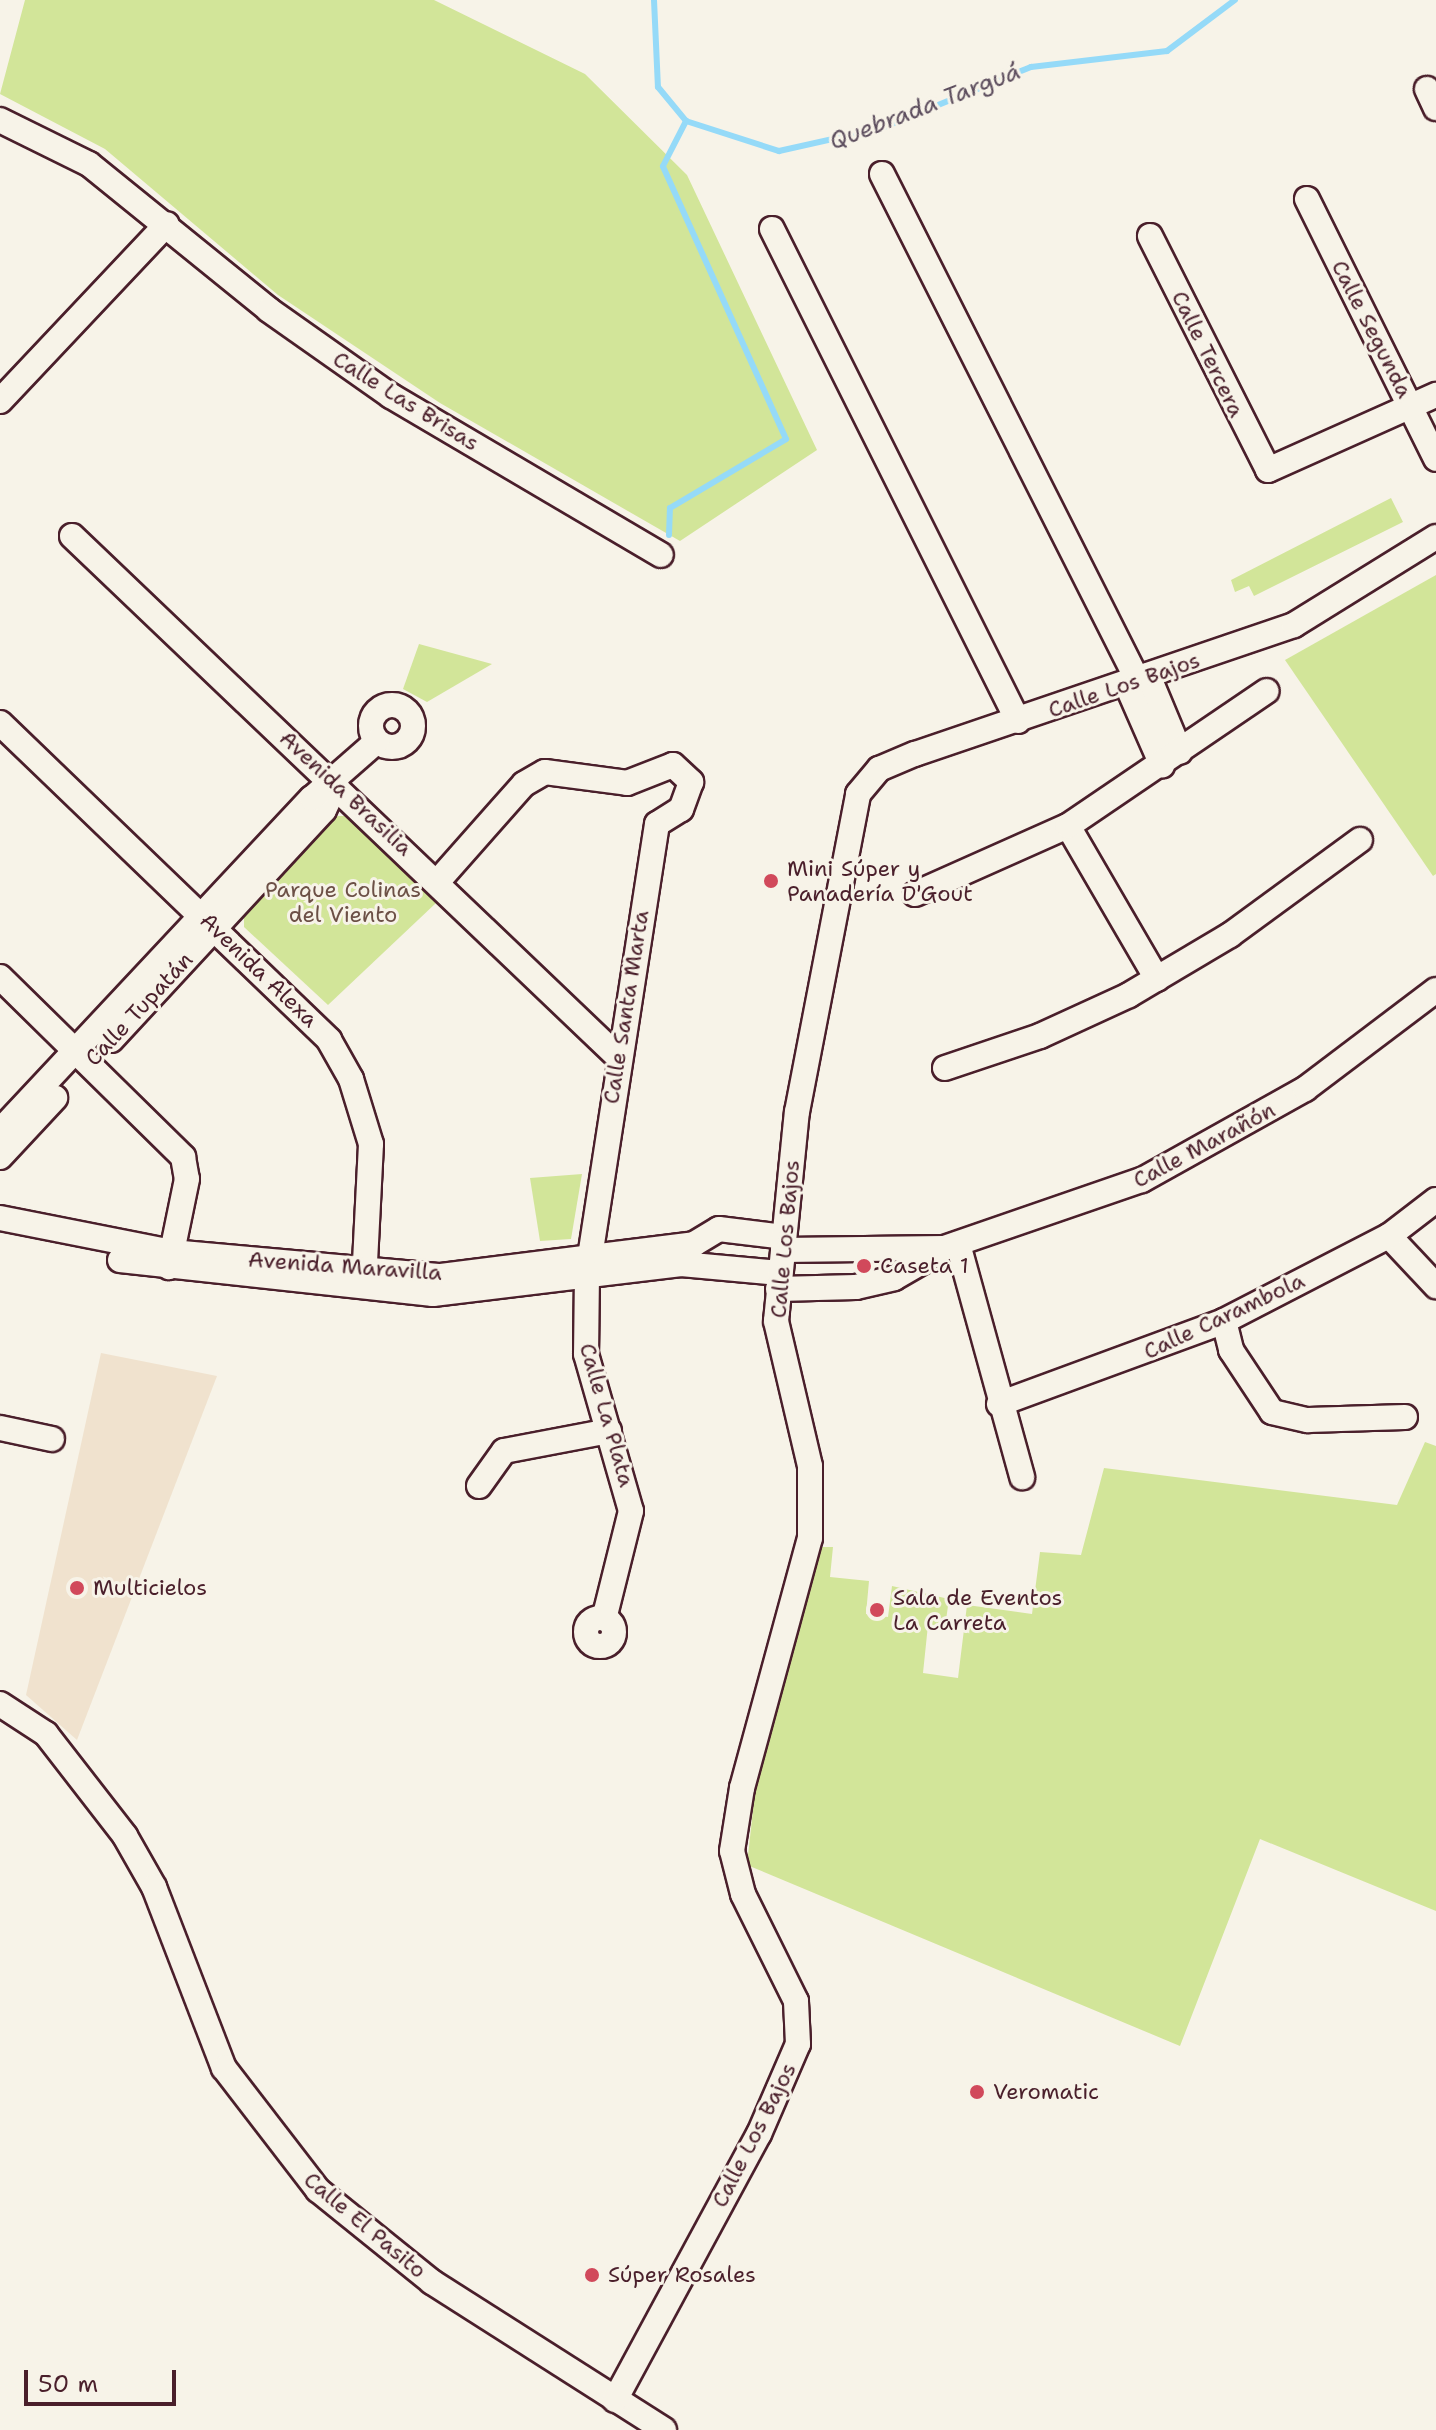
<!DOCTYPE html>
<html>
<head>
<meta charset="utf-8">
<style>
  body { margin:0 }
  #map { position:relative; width:1436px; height:2430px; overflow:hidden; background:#f7f3e8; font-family:"Shantell Sans",sans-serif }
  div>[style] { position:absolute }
  .built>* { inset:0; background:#f0e2ce }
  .green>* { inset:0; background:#d2e599 }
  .stream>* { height:6px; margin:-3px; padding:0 3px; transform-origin:3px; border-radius:3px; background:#95daf8 }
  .roads { filter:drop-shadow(2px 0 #4a1f2b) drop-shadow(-2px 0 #4a1f2b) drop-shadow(0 2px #4a1f2b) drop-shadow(0 -2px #4a1f2b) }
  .minor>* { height:24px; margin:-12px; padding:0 12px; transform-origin:12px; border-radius:12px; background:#f7f3e8 }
  .minor>.ring { margin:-12px; padding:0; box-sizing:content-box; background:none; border:24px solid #f7f3e8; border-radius:50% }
  .dots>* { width:22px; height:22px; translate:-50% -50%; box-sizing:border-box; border:4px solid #f7f3e8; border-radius:50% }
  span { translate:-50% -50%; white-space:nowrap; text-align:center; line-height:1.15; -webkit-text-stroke:6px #f7f3e8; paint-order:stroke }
  .street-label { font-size:22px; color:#4a1f2b }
  .poi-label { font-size:22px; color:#4a1f2b }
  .left { translate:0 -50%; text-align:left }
  .park-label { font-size:22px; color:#6c5046 }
  .water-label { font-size:24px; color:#5d4e5e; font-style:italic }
  .scale { position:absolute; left:24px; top:2370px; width:152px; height:36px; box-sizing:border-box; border:4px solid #4a1f2b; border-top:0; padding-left:10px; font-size:24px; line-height:28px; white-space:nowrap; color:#4a1f2b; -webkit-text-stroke:6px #f7f3e8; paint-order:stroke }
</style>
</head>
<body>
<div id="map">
  <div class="built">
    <div style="clip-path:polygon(101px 1353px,217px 1376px,77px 1740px,26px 1695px)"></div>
  </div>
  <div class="green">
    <div style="clip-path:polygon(25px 0,434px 0,585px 74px,687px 175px,817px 450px,680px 541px,440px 403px,278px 295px,105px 149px,0 94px)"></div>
    <div style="clip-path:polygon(1391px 498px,1403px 522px,1254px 596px,1249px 586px,1235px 592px,1231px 580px)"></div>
    <div style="clip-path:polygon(1436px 575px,1436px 874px,1433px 876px,1285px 660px)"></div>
    <div style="clip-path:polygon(419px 644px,492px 664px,427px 702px,403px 689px)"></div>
    <div style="clip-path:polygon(334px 816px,350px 816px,436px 903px,328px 1005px,244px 927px,244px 914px)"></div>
    <div style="clip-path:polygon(582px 1174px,571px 1239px,540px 1241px,530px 1178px)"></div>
    <div style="clip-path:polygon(1425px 1442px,1436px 1446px,1436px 1911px,1260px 1839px,1180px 2046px,747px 1865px,756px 1782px,819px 1547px,833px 1547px,830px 1577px,869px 1581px,866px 1614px,888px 1617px,892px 1586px,949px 1599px,945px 1627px,928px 1625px,923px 1673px,958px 1678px,967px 1605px,1032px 1614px,1040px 1552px,1081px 1555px,1104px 1468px,1397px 1505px)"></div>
  </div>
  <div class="stream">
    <div style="left:654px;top:0;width:87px;rotate:87.4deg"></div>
    <div style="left:658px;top:87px;width:44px;rotate:50.5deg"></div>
    <div style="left:686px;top:121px;width:98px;rotate:17.9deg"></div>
    <div style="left:779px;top:151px;width:106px;rotate:-12.6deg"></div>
    <div style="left:882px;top:128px;width:161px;rotate:-22.3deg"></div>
    <div style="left:1031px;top:67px;width:137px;rotate:-6.7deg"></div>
    <div style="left:1167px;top:51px;width:85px;rotate:-36.9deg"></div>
    <div style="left:669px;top:535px;width:27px;rotate:-88deg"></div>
    <div style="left:670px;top:508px;width:135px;rotate:-30.7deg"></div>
    <div style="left:786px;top:439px;width:299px;rotate:-114.3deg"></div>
    <div style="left:663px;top:166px;width:51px;rotate:-62.9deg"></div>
  </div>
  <div class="roads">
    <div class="minor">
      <div style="left:1427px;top:89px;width:21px;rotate:65deg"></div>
      <div style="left:0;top:120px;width:99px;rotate:26.3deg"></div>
      <div style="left:89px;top:164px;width:232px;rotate:39deg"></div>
      <div style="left:269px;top:310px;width:149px;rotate:35.2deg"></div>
      <div style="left:391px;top:396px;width:313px;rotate:30.5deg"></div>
      <div style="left:882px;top:174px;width:566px;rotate:63.21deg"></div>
      <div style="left:1307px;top:199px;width:290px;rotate:63.6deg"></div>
      <div style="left:772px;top:229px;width:550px;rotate:63.43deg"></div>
      <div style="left:1150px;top:236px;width:262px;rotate:63.2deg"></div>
      <div style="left:1268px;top:470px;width:184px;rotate:-24.1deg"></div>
      <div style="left:0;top:401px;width:243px;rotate:-46.7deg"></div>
      <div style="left:72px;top:536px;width:752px;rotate:43.65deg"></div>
      <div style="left:1148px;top:675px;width:83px;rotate:67.4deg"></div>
      <div style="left:1126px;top:683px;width:90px;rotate:66.3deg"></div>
      <div class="ring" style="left:371px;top:705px;width:18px;height:18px"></div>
      <div style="left:0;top:723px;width:457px;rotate:43.9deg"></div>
      <div style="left:329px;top:1040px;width:45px;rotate:60.6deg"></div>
      <div style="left:351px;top:1079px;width:68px;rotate:72.9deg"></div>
      <div style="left:371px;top:1144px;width:139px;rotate:92.9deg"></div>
      <div style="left:1068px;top:826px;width:177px;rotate:59.8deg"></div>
      <div style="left:439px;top:880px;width:128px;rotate:-48.5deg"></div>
      <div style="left:524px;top:784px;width:24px;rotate:-30deg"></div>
      <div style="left:545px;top:772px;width:83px;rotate:7.6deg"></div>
      <div style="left:627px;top:783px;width:49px;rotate:-21.4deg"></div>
      <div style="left:673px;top:765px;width:25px;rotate:43deg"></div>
      <div style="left:691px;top:782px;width:29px;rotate:110deg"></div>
      <div style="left:681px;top:809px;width:28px;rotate:148deg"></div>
      <div style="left:657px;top:824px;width:455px;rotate:98.8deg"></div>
      <div style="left:587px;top:1274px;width:80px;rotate:90.7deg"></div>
      <div style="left:586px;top:1354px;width:163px;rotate:74deg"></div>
      <div style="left:631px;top:1511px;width:111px;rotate:104deg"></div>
      <div style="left:915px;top:894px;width:167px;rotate:-24deg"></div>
      <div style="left:1068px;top:826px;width:240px;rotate:-34.2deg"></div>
      <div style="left:0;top:977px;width:257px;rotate:44.5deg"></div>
      <div style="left:183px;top:1157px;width:22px;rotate:80deg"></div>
      <div style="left:187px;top:1179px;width:90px;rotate:101.6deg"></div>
      <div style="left:111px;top:1040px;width:313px;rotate:-47.2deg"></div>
      <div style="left:324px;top:810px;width:29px;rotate:-65deg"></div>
      <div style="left:945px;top:1068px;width:100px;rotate:-18.6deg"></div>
      <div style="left:1040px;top:1036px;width:98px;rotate:-24.7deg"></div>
      <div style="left:1129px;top:995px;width:117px;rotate:-30.7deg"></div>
      <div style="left:1230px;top:935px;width:161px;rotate:-36.2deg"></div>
      <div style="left:0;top:1131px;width:456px;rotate:-46.9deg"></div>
      <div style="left:312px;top:798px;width:86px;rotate:-41.2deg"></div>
      <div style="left:0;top:1157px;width:81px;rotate:-47deg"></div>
      <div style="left:0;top:1218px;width:174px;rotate:11.2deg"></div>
      <div style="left:171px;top:1252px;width:271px;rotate:5.1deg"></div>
      <div style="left:441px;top:1276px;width:255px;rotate:-7.2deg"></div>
      <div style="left:694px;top:1244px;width:29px;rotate:-31deg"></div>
      <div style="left:719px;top:1229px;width:65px;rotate:7deg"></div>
      <div style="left:1389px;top:1236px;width:69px;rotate:46.8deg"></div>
      <div style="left:958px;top:1244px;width:242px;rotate:74.6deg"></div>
      <div style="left:783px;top:1250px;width:161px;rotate:-0.7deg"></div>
      <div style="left:944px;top:1248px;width:209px;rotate:-19deg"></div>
      <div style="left:1142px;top:1180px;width:187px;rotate:-29.2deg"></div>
      <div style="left:1305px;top:1089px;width:164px;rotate:-37.1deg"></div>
      <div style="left:120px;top:1260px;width:315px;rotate:6.2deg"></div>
      <div style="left:433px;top:1294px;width:250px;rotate:-6.9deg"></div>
      <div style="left:681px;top:1264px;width:99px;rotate:5.2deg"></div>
      <div style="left:778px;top:1289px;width:78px;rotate:-1.5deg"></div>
      <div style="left:856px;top:1287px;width:39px;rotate:-13deg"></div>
      <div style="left:894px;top:1278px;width:52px;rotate:-30deg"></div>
      <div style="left:1224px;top:1321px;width:30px;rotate:76deg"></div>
      <div style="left:1231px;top:1350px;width:74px;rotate:56.5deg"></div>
      <div style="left:1272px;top:1412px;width:37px;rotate:13deg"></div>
      <div style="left:1308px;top:1420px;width:97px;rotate:-1.8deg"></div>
      <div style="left:999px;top:1404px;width:240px;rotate:-20.2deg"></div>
      <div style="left:1224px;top:1321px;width:186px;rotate:-27.3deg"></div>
      <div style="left:1389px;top:1236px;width:59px;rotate:-37.5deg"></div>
      <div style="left:0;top:1428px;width:53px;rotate:11.9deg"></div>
      <div style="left:479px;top:1486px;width:43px;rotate:-54.5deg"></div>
      <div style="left:504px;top:1451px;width:107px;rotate:-10.8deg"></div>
      <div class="ring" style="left:586px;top:1618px;width:4px;height:4px"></div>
      <div style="left:0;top:1704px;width:55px;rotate:33.1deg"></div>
      <div style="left:46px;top:1734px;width:129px;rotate:52.2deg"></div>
      <div style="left:125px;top:1836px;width:59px;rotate:60.4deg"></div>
      <div style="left:154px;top:1887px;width:194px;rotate:68.9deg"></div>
      <div style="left:224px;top:2068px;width:154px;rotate:52.4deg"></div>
      <div style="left:318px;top:2190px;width:146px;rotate:38.9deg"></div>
      <div style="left:432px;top:2282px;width:275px;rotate:32.5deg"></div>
      <div style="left:615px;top:2400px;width:302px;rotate:-61.6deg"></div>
      <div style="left:759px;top:2134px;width:98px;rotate:-66.6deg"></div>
      <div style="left:798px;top:2044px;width:43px;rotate:-92.7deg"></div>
      <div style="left:796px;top:2001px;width:119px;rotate:-116.4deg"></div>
      <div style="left:743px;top:1894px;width:44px;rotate:-104.3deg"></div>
      <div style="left:732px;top:1851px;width:64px;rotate:-81deg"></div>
      <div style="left:742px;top:1788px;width:259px;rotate:-74.8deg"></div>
      <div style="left:810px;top:1538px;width:72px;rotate:-90deg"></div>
      <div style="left:810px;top:1466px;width:149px;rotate:-103.2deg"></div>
      <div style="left:776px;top:1321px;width:210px;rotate:-84.3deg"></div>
      <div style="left:797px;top:1112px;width:324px;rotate:-79.1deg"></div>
      <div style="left:858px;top:794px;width:33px;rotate:-50deg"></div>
      <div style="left:879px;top:769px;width:39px;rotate:-23deg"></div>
      <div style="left:915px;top:754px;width:400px;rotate:-18.8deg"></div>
      <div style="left:1294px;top:625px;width:167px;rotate:-31.8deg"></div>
    </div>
  </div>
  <div class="dots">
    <div style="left:771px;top:881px;background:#d1495b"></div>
    <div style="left:864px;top:1266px;background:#d1495b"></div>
    <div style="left:77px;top:1588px;background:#d1495b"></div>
    <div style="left:877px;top:1610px;background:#d1495b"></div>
    <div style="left:977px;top:2092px;background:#d1495b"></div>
    <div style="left:592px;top:2275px;background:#d1495b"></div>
  </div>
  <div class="street-label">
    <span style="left:1372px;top:329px;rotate:63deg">Calle Segunda</span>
    <span style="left:1208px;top:354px;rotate:64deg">Calle Tercera</span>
    <span style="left:406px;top:401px;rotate:32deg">Calle Las Brisas</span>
    <span style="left:1124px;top:685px;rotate:-19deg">Calle Los Bajos</span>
    <span style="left:346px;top:793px;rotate:43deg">Avenida Brasilia</span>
    <span style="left:259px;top:970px;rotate:44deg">Avenida Alexa</span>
    <span style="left:626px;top:1007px;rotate:-81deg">Calle Santa Marta</span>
    <span style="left:139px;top:1009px;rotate:-47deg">Calle Tupatán</span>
    <span style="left:1204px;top:1145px;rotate:-28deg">Calle Marañón</span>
    <span style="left:785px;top:1239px;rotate:-85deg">Calle Los Bajos</span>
    <span style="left:345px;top:1266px;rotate:4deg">Avenida Maravilla</span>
    <span style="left:1224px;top:1316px;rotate:-25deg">Calle Carambola</span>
    <span style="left:607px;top:1415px;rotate:74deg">Calle La Plata</span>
    <span style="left:754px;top:2135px;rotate:-63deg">Calle Los Bajos</span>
    <span style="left:365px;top:2225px;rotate:40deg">Calle El Pasito</span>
  </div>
  <div class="poi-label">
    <span class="left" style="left:787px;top:881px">Mini Súper y<br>Panadería D'Gout</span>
    <span class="left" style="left:880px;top:1266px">Caseta 1</span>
    <span class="left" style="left:93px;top:1588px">Multicielos</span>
    <span class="left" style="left:893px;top:1610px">Sala de Eventos<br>La Carreta</span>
    <span class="left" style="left:993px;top:2092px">Veromatic</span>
    <span class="left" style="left:608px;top:2275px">Súper Rosales</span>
  </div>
  <div class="park-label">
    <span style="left:343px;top:902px">Parque Colinas<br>del Viento</span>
  </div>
  <div class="water-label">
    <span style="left:925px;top:107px;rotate:-21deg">Quebrada Targuá</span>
  </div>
  <div class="scale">50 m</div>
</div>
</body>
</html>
